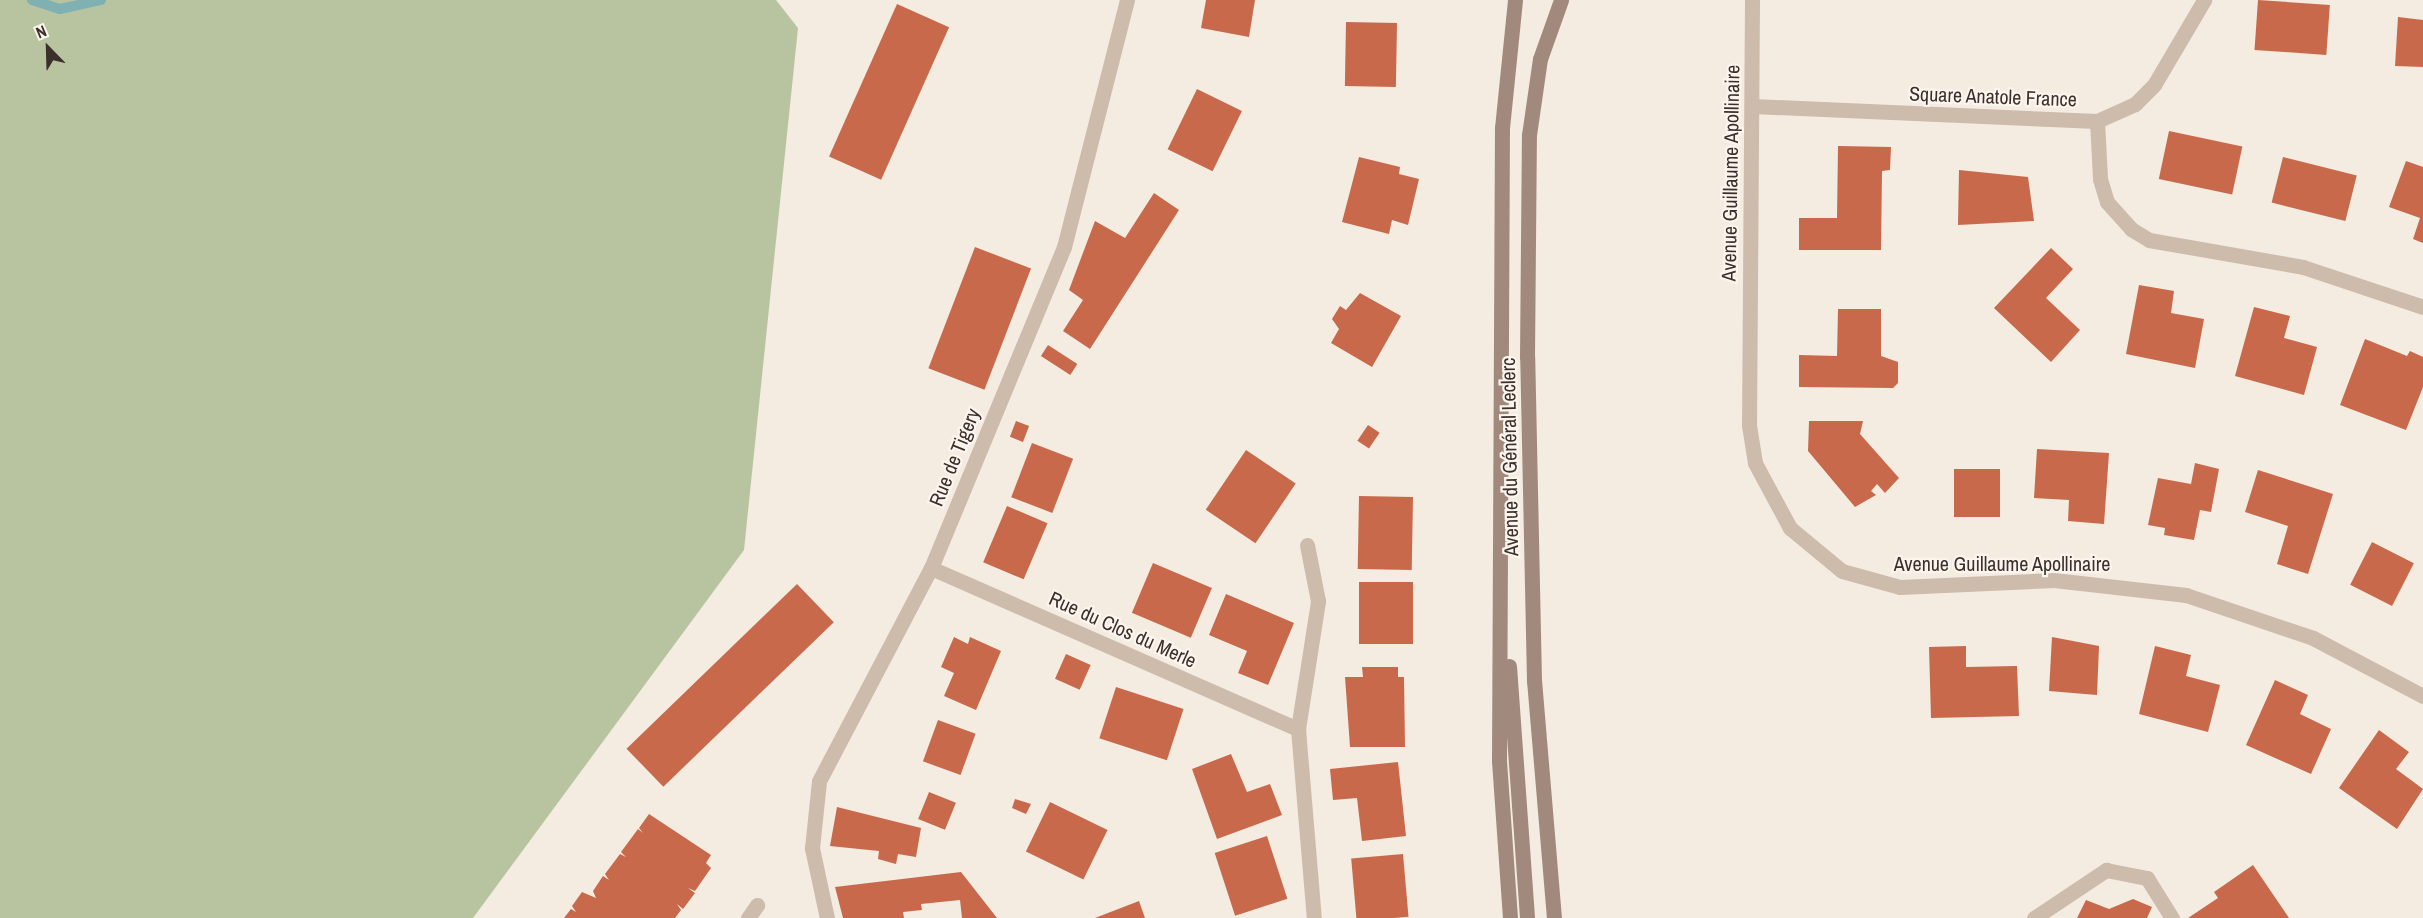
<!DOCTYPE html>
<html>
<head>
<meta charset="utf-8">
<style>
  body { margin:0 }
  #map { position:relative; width:2423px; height:918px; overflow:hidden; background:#f4ebe1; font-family:"Archivo Narrow",sans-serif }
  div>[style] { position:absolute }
  .green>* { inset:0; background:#b8c4a0 }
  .stream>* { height:10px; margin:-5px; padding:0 5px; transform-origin:5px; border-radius:5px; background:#7fb0b2 }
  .building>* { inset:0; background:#c8694b; transform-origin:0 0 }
  .lane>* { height:15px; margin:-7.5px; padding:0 7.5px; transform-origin:7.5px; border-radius:7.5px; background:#cdbbac }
  .street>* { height:15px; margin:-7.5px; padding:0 7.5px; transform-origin:7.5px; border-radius:7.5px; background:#cdbbac }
  .secondary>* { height:15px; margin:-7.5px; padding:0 7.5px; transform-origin:7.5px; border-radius:7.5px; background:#a18a7d }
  span { translate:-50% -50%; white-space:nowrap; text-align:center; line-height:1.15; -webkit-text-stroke:4.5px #fbf5ee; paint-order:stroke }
  .street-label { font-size:20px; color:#3b302b }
  .north { position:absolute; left:18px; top:18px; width:60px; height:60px; -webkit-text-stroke:4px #fbf5ee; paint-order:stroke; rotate:337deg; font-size:16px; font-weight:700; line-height:24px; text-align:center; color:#3b302b }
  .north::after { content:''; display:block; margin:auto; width:21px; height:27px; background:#3b302b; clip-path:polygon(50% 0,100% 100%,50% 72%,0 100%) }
</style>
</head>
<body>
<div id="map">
  <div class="green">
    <div style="clip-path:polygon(0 0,776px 0,798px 28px,744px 550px,473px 918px,0 918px)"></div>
  </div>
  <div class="stream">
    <div style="left:32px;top:0;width:29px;rotate:18deg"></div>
    <div style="left:60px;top:9px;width:42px;rotate:-12.4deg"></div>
  </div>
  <div class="building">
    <div style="clip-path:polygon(1206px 0,1255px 0,1249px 37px,1201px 28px)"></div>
    <div style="left:2258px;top:0;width:72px;height:50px;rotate:4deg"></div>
    <div style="left:897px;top:4px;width:57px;height:167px;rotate:24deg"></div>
    <div style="clip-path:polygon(2398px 17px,2423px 20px,2423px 67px,2395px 66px)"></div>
    <div style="left:1346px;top:22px;width:51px;height:64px;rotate:1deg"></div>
    <div style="left:1197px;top:89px;width:50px;height:67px;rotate:26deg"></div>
    <div style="left:2169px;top:131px;width:75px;height:49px;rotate:12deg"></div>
    <div style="clip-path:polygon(1838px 146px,1891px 147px,1890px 170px,1882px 171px,1881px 250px,1799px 250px,1799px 218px,1837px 218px)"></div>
    <div style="clip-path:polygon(1359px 157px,1400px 167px,1399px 174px,1419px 179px,1408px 225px,1392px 220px,1389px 234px,1342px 222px)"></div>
    <div style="left:2283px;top:157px;width:76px;height:47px;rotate:14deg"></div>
    <div style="clip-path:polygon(2406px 161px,2423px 167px,2423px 243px,2413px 239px,2420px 218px,2389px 207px)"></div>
    <div style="clip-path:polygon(1959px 170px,2028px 177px,2034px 221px,1958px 225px)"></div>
    <div style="clip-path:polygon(1154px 193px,1179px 210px,1090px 349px,1063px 331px,1083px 300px,1069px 290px,1095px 221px,1125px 238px)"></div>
    <div style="left:975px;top:247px;width:60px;height:130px;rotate:21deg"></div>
    <div style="clip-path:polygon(2051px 248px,2073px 269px,2046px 298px,2080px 330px,2051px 362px,1994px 308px)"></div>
    <div style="clip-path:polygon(2139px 285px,2174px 291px,2171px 313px,2204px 319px,2195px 368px,2126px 354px)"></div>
    <div style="clip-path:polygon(1360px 293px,1401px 316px,1372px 367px,1331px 343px,1339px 329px,1332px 319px,1340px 306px,1346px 310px)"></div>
    <div style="clip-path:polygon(2254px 307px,2290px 316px,2284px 338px,2317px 347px,2304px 395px,2235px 376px)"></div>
    <div style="clip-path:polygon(1838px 309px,1881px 309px,1881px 356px,1898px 362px,1898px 383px,1893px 388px,1799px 387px,1799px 355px,1837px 356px)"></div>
    <div style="clip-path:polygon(2365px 339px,2407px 356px,2410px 351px,2423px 357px,2423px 387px,2406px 430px,2340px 405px)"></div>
    <div style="left:1048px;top:345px;width:35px;height:13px;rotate:33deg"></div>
    <div style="left:1016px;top:421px;width:14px;height:17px;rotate:21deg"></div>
    <div style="clip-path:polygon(1809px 421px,1863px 421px,1860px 434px,1899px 478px,1885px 493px,1877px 484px,1871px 491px,1876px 495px,1855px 507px,1808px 451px)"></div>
    <div style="left:1368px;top:425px;width:14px;height:19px;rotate:34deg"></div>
    <div style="left:1032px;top:443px;width:44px;height:58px;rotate:21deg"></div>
    <div style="clip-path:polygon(2037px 449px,2109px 453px,2104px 524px,2068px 521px,2069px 500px,2034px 498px)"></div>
    <div style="left:1246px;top:450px;width:60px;height:72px;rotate:34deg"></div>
    <div style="clip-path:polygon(2195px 463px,2219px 469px,2211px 512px,2200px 510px,2194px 540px,2164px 535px,2165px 528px,2148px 525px,2158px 478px,2191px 484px)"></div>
    <div style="left:1954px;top:469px;width:46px;height:48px"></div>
    <div style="clip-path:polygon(2258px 470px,2333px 494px,2308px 574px,2277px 564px,2288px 526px,2245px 512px)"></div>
    <div style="left:1359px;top:496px;width:54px;height:73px;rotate:1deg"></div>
    <div style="left:1007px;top:506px;width:44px;height:61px;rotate:23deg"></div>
    <div style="left:2372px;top:542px;width:47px;height:48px;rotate:27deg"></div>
    <div style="left:1153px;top:563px;width:64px;height:54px;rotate:23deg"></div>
    <div style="left:1359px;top:582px;width:54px;height:62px"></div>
    <div style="left:797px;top:584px;width:53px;height:237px;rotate:46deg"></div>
    <div style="clip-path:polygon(1226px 594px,1294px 623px,1268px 685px,1238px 673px,1247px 651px,1209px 635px)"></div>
    <div style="clip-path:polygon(954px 637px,968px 644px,970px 637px,1001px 651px,976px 710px,944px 696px,954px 673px,941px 667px)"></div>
    <div style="clip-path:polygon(2052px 637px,2099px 646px,2097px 695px,2049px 691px)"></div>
    <div style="clip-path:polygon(1966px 646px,1966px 667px,2017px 666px,2019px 716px,1931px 718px,1929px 647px)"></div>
    <div style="clip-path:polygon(2155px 646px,2191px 655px,2186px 676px,2220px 685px,2208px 732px,2139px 714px)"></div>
    <div style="left:1066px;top:654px;width:27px;height:27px;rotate:24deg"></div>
    <div style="clip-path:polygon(1362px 667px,1398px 667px,1398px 677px,1404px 677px,1405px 747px,1350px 747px,1345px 677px,1363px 677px)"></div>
    <div style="clip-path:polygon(2275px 680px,2308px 695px,2300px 714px,2331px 729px,2311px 774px,2246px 745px)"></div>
    <div style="left:1116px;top:687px;width:71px;height:54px;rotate:18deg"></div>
    <div style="left:938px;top:720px;width:40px;height:44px;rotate:20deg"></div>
    <div style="clip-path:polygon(2379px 730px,2409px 752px,2396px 769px,2423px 789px,2397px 829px,2339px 788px)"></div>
    <div style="clip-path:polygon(1231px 754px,1247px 792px,1270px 784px,1282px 815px,1217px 839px,1192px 769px)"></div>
    <div style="clip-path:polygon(1398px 762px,1406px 836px,1362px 841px,1357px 798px,1333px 800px,1330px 769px)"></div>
    <div style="left:929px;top:792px;width:29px;height:29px;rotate:22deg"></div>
    <div style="clip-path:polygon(1015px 799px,1031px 804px,1026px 814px,1012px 808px)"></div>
    <div style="left:1050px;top:802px;width:64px;height:55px;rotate:26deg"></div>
    <div style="clip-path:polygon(837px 807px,921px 828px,916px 857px,898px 854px,896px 864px,878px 859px,879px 851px,830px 846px)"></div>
    <div style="clip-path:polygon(649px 814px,711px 855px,706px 863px,711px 868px,695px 891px,688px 888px,695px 893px,683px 909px,677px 904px,681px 910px,675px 918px,564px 918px,571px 909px,576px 912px,572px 906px,582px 892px,596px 898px,593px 891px,603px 876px,609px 880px,605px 874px,620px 854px,626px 857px,621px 852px,638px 829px,643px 833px,639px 828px)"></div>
    <div style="left:1267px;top:836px;width:66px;height:55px;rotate:72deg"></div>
    <div style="left:1403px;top:854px;width:63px;height:52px;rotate:85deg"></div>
    <div style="clip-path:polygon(2253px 865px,2289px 918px,2188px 918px,2218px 898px,2214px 892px)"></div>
    <div style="clip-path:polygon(961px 872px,997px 918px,962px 918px,960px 900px,921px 904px,922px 910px,903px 912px,904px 918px,843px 918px,835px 887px)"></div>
    <div style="clip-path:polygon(2133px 899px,2152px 907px,2147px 918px,2077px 918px,2086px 900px,2109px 909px)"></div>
    <div style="clip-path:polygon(1139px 901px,1145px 918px,1095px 918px)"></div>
  </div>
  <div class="lane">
    <div style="left:2034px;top:918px;width:87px;rotate:-33.7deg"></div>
    <div style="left:2106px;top:870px;width:42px;rotate:11deg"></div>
    <div style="left:2147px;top:878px;width:47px;rotate:58deg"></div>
  </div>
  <div class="street">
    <div style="left:1752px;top:0;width:425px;rotate:90.4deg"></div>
    <div style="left:1749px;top:425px;width:38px;rotate:81deg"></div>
    <div style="left:1755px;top:463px;width:74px;rotate:61.7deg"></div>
    <div style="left:1790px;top:528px;width:67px;rotate:39.6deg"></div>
    <div style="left:1842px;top:571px;width:60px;rotate:15.4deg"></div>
    <div style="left:1900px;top:587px;width:154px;rotate:-2.6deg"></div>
    <div style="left:2054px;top:580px;width:133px;rotate:6.5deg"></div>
    <div style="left:2186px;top:595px;width:134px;rotate:18.7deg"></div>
    <div style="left:2313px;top:638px;width:124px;rotate:27.8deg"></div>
    <div style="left:1753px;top:106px;width:344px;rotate:2.5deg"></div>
    <div style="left:2097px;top:121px;width:58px;rotate:87deg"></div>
    <div style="left:2100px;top:179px;width:24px;rotate:73deg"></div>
    <div style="left:2107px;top:202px;width:36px;rotate:48deg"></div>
    <div style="left:2131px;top:229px;width:21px;rotate:31deg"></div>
    <div style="left:2149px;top:240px;width:156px;rotate:9.9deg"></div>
    <div style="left:2303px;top:267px;width:126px;rotate:18.4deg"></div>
    <div style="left:2097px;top:121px;width:42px;rotate:-24.1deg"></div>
    <div style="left:2135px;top:104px;width:27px;rotate:-45deg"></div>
    <div style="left:2154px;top:85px;width:99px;rotate:-59.5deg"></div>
    <div style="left:931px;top:568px;width:401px;rotate:23.7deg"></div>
    <div style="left:1298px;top:729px;width:190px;rotate:85.2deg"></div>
    <div style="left:1298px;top:729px;width:130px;rotate:-81.1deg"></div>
    <div style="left:1318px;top:601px;width:57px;rotate:-101.1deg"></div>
    <div style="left:748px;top:918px;width:16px;rotate:-55deg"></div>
    <div style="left:827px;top:918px;width:72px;rotate:-102.1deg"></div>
    <div style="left:812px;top:848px;width:67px;rotate:-84deg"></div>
    <div style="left:819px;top:781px;width:241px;rotate:-62.3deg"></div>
    <div style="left:931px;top:568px;width:347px;rotate:-67.5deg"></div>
    <div style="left:1064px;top:247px;width:255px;rotate:-75.7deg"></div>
  </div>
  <div class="secondary">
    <div style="left:1509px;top:666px;width:253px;rotate:85.9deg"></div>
    <div style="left:1510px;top:918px;width:157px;rotate:-94deg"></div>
    <div style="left:1499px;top:761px;width:633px;rotate:-89.73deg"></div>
    <div style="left:1502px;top:128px;width:129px;rotate:-84.2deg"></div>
    <div style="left:1554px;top:918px;width:238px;rotate:-94.8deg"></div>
    <div style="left:1534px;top:681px;width:324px;rotate:-91.2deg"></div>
    <div style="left:1527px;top:357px;width:222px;rotate:-89.5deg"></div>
    <div style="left:1529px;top:135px;width:77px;rotate:-81.8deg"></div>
    <div style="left:1540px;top:59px;width:63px;rotate:-70.4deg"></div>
  </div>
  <div class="street-label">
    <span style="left:1993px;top:96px;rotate:2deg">Square Anatole France</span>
    <span style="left:1730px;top:173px;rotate:-89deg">Avenue Guillaume Apollinaire</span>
    <span style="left:954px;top:457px;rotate:-68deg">Rue de Tigery</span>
    <span style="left:1509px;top:457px;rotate:-91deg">Avenue du Général Leclerc</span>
    <span style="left:2002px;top:563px">Avenue Guillaume Apollinaire</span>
    <span style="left:1123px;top:629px;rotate:24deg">Rue du Clos du Merle</span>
  </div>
  <div class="north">N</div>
</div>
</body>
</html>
